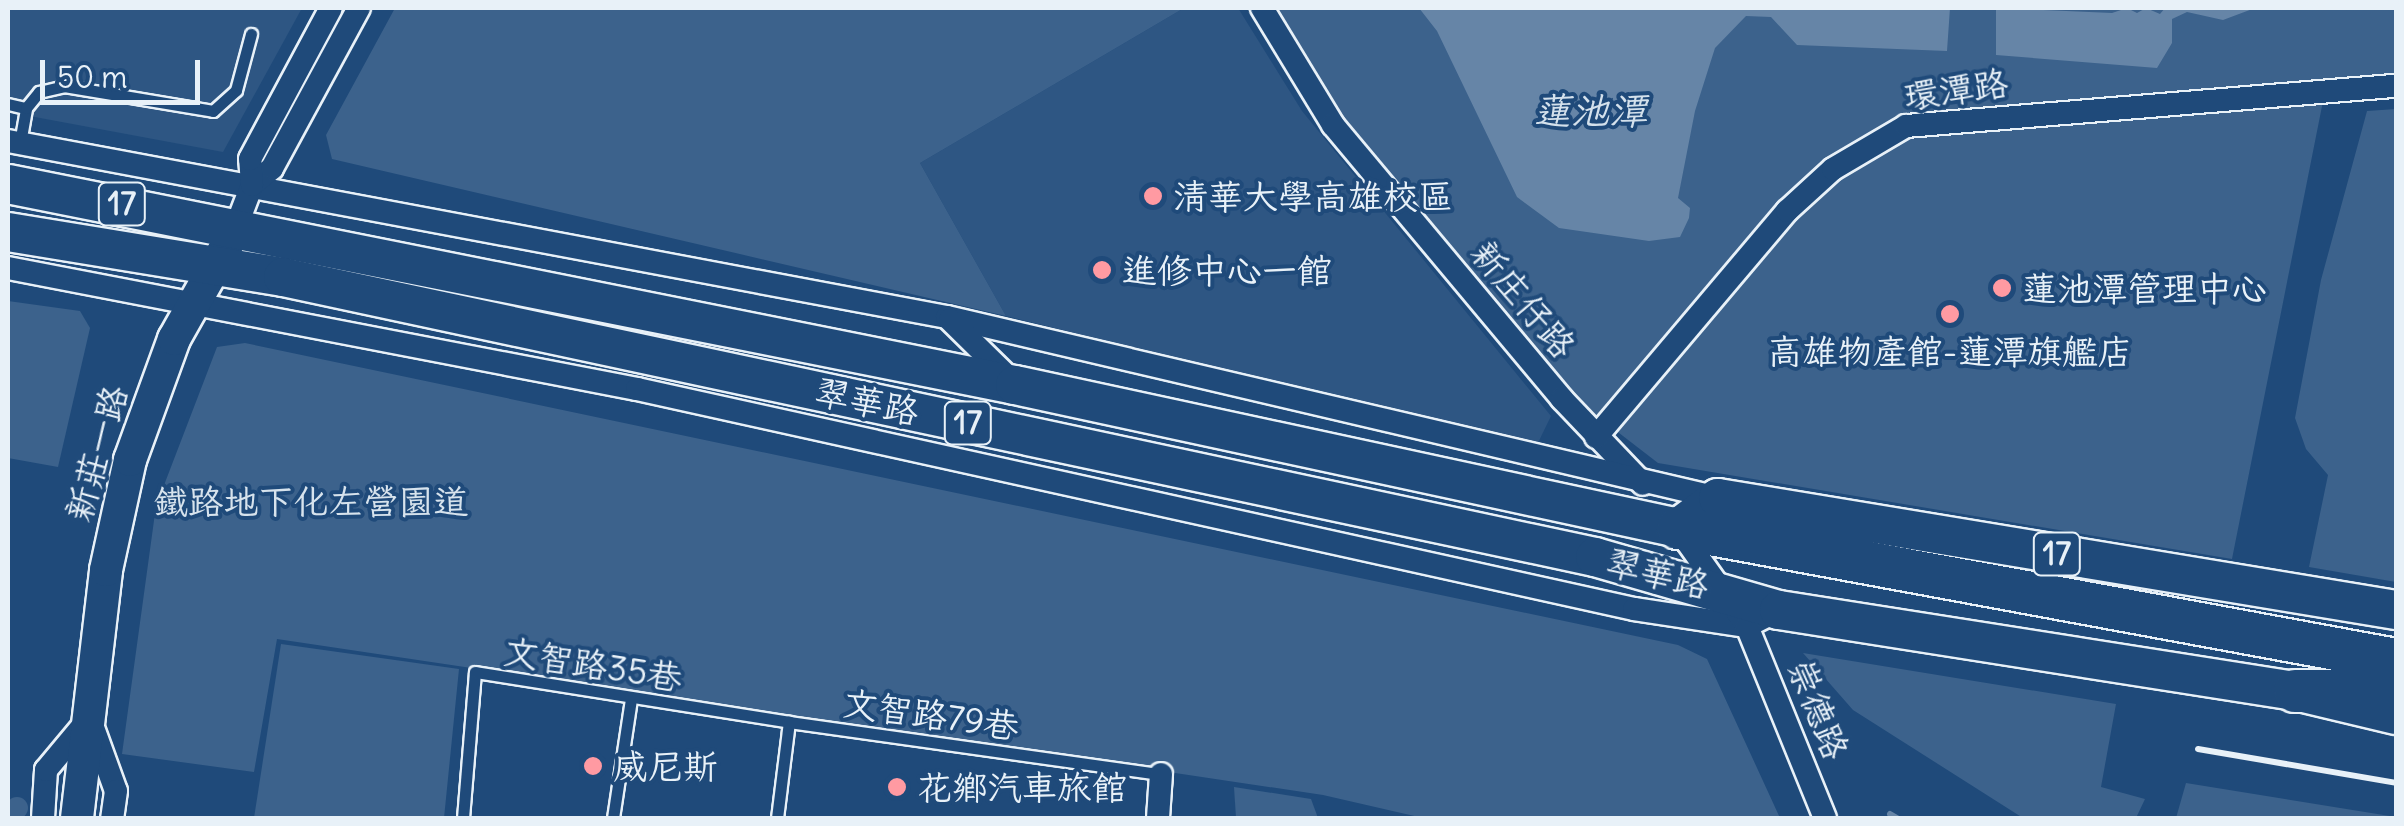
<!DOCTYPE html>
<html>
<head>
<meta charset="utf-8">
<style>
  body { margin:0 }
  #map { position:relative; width:2404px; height:826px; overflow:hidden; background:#1f4a7a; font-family:Delius,"LXGW WenKai TC",sans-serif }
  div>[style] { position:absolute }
  .built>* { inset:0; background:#2e5683 }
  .green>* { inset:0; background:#3c628c }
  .round { border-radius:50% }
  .water>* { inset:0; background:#6685a7 }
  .stream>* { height:6px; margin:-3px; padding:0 3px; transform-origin:3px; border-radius:3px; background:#6685a7 }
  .roads { filter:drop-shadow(2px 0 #e8f1f8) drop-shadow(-2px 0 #e8f1f8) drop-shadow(0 2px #e8f1f8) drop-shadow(0 -2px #e8f1f8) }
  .lane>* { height:11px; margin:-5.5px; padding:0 5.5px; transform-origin:5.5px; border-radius:5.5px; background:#1f4a7a }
  .street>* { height:22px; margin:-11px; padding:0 11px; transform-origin:11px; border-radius:11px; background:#1f4a7a }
  .secondary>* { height:32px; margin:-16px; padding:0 16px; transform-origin:16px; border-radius:16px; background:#1f4a7a }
  .primary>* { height:38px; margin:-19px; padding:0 19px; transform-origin:19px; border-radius:19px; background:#1f4a7a }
  .highway>* { height:42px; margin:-21px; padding:0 21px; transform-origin:21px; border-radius:21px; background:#1f4a7a }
  .rail>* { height:6px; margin:-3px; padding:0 3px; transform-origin:3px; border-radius:3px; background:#e8f1f8 }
  .dots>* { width:28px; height:28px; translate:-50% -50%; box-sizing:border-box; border:5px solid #1f4a7a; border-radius:50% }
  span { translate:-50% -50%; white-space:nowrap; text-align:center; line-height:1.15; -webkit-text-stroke:8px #1f4a7a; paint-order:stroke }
  .shield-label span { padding:2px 8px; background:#1f4a7a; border:2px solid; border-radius:8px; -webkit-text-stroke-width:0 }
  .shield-label { font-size:32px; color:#e8f1f8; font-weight:700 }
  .street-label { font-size:35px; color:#e8f1f8 }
  .poi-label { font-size:35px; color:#e8f1f8 }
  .left { translate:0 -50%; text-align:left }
  .park-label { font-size:35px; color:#d7e3ed }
  .water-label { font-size:38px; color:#d4e1ec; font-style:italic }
  .frame { position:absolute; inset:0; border:10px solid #e8f1f8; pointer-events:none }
  .scale { position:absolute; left:40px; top:60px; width:160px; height:45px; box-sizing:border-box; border:5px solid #e8f1f8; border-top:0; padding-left:12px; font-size:30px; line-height:35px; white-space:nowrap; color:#e8f1f8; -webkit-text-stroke:8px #1f4a7a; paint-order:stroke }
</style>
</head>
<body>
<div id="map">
  <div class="built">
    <div style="clip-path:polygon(8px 8px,302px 8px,223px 152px,8px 112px)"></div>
    <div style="clip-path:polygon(1184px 8px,1238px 8px,1302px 111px,1551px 416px,1536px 447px,1006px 316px,920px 163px)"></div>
  </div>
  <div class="green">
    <div style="clip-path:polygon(395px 8px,1184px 8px,920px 163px,1006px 316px,332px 159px,326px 135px)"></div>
    <div style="clip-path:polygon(1272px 8px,2396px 8px,2396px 76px,2327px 81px,2232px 559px,1658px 463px,1575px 399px,1358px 143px)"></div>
    <div style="clip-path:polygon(2396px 109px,2396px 582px,2309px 567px,2328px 475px,2306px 449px,2295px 418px,2321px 280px,2367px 111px)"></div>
    <div style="clip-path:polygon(8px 301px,80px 311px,90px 328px,58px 467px,8px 458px)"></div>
    <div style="clip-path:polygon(245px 343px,1678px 645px,1707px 659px,1780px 818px,1423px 818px,1323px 795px,277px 639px,254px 772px,122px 754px,156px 506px,217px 347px)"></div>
    <div style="clip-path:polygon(281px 644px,459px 669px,444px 818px,254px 818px)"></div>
    <div style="clip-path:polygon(1803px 653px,2116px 704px,2101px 787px,2145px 799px,2136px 818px,2023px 818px,1853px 710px)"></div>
    <div style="clip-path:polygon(2186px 783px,2396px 817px,2396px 818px,2176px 818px)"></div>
    <div style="clip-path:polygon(1234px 787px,1311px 799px,1318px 818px,1236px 818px)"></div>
    <div class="round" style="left:6px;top:797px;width:22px;height:22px"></div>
  </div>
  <div class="water">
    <div style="clip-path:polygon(1419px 8px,1950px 8px,1947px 51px,1797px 45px,1771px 17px,1746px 16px,1715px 48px,1695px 111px,1678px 198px,1690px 208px,1689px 218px,1680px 237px,1649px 241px,1559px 228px,1517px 197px,1437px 31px)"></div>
    <div style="clip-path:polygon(1996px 8px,2112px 13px,2127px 8px,2137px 13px,2146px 8px,2160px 14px,2165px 8px,2255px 8px,2223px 20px,2187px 12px,2172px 19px,2172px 43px,2157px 68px,1996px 55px)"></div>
  </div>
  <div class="stream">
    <div style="left:1890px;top:814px;width:8px;rotate:30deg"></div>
  </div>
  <div class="roads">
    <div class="lane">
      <div style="left:8px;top:104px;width:18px;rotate:13deg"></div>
      <div style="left:20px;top:143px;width:36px;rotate:-80deg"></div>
      <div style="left:26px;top:108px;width:21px;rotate:-51deg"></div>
      <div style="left:39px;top:92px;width:26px;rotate:-13deg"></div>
      <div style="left:64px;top:86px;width:151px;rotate:9.5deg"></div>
      <div style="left:213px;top:111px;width:31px;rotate:-42deg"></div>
      <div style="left:236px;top:90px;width:58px;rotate:-75deg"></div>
      <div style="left:463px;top:818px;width:146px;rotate:-85.3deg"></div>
      <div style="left:475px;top:672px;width:318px;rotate:9deg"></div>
      <div style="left:613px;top:818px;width:120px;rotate:-81.4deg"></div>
      <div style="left:777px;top:818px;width:97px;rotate:-82.9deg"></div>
      <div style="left:789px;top:722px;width:376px;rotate:8deg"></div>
    </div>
    <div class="street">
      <div style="left:1262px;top:8px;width:137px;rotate:58.7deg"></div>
      <div style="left:1333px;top:125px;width:357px;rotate:50.1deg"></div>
      <div style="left:1562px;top:399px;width:117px;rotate:46.4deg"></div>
      <div style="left:8px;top:141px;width:955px;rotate:10.62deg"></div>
      <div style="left:947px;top:317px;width:792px;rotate:13.21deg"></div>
      <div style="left:252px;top:185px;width:26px;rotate:-40deg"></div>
      <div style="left:272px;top:168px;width:182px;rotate:-61.5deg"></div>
      <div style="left:236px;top:227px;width:45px;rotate:-69.1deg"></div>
      <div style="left:252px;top:185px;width:26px;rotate:-94deg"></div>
      <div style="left:250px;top:159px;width:171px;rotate:-61.8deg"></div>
      <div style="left:8px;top:268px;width:641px;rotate:10.89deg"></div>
      <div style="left:637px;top:389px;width:1021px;rotate:12.44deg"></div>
      <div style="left:1634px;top:609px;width:114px;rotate:8.6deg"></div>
      <div style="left:1747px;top:626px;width:36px;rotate:-27deg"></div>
      <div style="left:950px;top:320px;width:88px;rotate:44.5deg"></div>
      <div style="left:1596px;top:437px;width:296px;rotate:-49.8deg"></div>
      <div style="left:1787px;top:211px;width:62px;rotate:-42.4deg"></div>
      <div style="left:1833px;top:169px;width:85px;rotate:-30.5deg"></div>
      <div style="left:1906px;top:126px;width:492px;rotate:-4.7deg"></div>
      <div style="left:1678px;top:529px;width:119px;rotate:54.6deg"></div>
      <div style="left:1747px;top:626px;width:207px;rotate:67.9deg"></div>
      <div style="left:91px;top:722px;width:73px;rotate:70.1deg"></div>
      <div style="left:116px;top:791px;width:27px;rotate:98deg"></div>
      <div style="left:43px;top:818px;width:48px;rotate:-86.4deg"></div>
      <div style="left:46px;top:770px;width:64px;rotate:-50.1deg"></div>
      <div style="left:1158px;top:818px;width:44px;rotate:-86.1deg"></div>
    </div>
    <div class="secondary">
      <div style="left:77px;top:818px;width:250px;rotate:-83.3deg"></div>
      <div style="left:106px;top:570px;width:113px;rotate:-77.7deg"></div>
      <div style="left:130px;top:460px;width:129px;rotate:-70deg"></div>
      <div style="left:174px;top:339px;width:108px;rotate:-60.6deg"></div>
    </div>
    <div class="primary">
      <div style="left:8px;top:184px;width:1027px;rotate:11.29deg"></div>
      <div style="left:1015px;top:385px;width:678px;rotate:12.17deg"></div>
      <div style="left:1678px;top:528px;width:50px;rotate:-36.9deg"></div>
      <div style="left:1718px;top:498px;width:687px;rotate:9.38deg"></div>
      <div style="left:8px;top:232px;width:279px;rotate:9.3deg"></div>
      <div style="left:283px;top:277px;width:1342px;rotate:12.05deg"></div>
      <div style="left:1595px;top:557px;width:191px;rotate:16.1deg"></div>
      <div style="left:1779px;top:610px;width:522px;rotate:8.92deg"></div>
      <div style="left:2295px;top:691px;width:104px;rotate:13.4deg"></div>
    </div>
    <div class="highway">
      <div style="left:1678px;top:528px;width:730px;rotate:10.42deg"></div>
      <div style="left:2295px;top:691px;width:101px;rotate:-0.6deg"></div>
    </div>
  </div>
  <div class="rail">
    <div style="left:2198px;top:749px;width:201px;rotate:9.7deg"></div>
  </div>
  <div class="dots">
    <div style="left:1153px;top:196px;background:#ff9aa2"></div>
    <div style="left:1102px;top:270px;background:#ff9aa2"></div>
    <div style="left:2002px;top:288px;background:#ff9aa2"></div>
    <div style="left:1950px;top:314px;background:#ff9aa2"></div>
    <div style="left:593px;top:766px;background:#ff9aa2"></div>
    <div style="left:897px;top:787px;background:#ff9aa2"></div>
  </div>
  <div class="shield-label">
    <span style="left:122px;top:204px">17</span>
    <span style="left:968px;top:423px">17</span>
    <span style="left:2057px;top:554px">17</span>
  </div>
  <div class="street-label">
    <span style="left:1956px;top:89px;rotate:-8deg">環潭路</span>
    <span style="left:1524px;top:299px;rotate:50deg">新庄仔路</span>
    <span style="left:867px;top:401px;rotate:12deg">翠華路</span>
    <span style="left:96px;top:453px;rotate:-74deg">新莊一路</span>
    <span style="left:1658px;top:573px;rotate:14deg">翠華路</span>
    <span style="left:593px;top:664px;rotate:9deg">文智路35巷</span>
    <span style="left:1819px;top:709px;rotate:68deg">崇德路</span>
    <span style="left:931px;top:714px;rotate:8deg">文智路79巷</span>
  </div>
  <div class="poi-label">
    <span class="left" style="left:1173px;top:196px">清華大學高雄校區</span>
    <span class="left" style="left:1122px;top:270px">進修中心一館</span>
    <span class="left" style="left:2022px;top:288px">蓮池潭管理中心</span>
    <span style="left:1950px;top:351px">高雄物產館-蓮潭旗艦店</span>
    <span class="left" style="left:613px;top:766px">威尼斯</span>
    <span class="left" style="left:917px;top:787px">花鄉汽車旅館</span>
  </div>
  <div class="park-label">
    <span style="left:311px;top:501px">鐵路地下化左營園道</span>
  </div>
  <div class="water-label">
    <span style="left:1590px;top:111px">蓮池潭</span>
  </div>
  <div class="frame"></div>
  <div class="scale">50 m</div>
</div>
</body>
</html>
